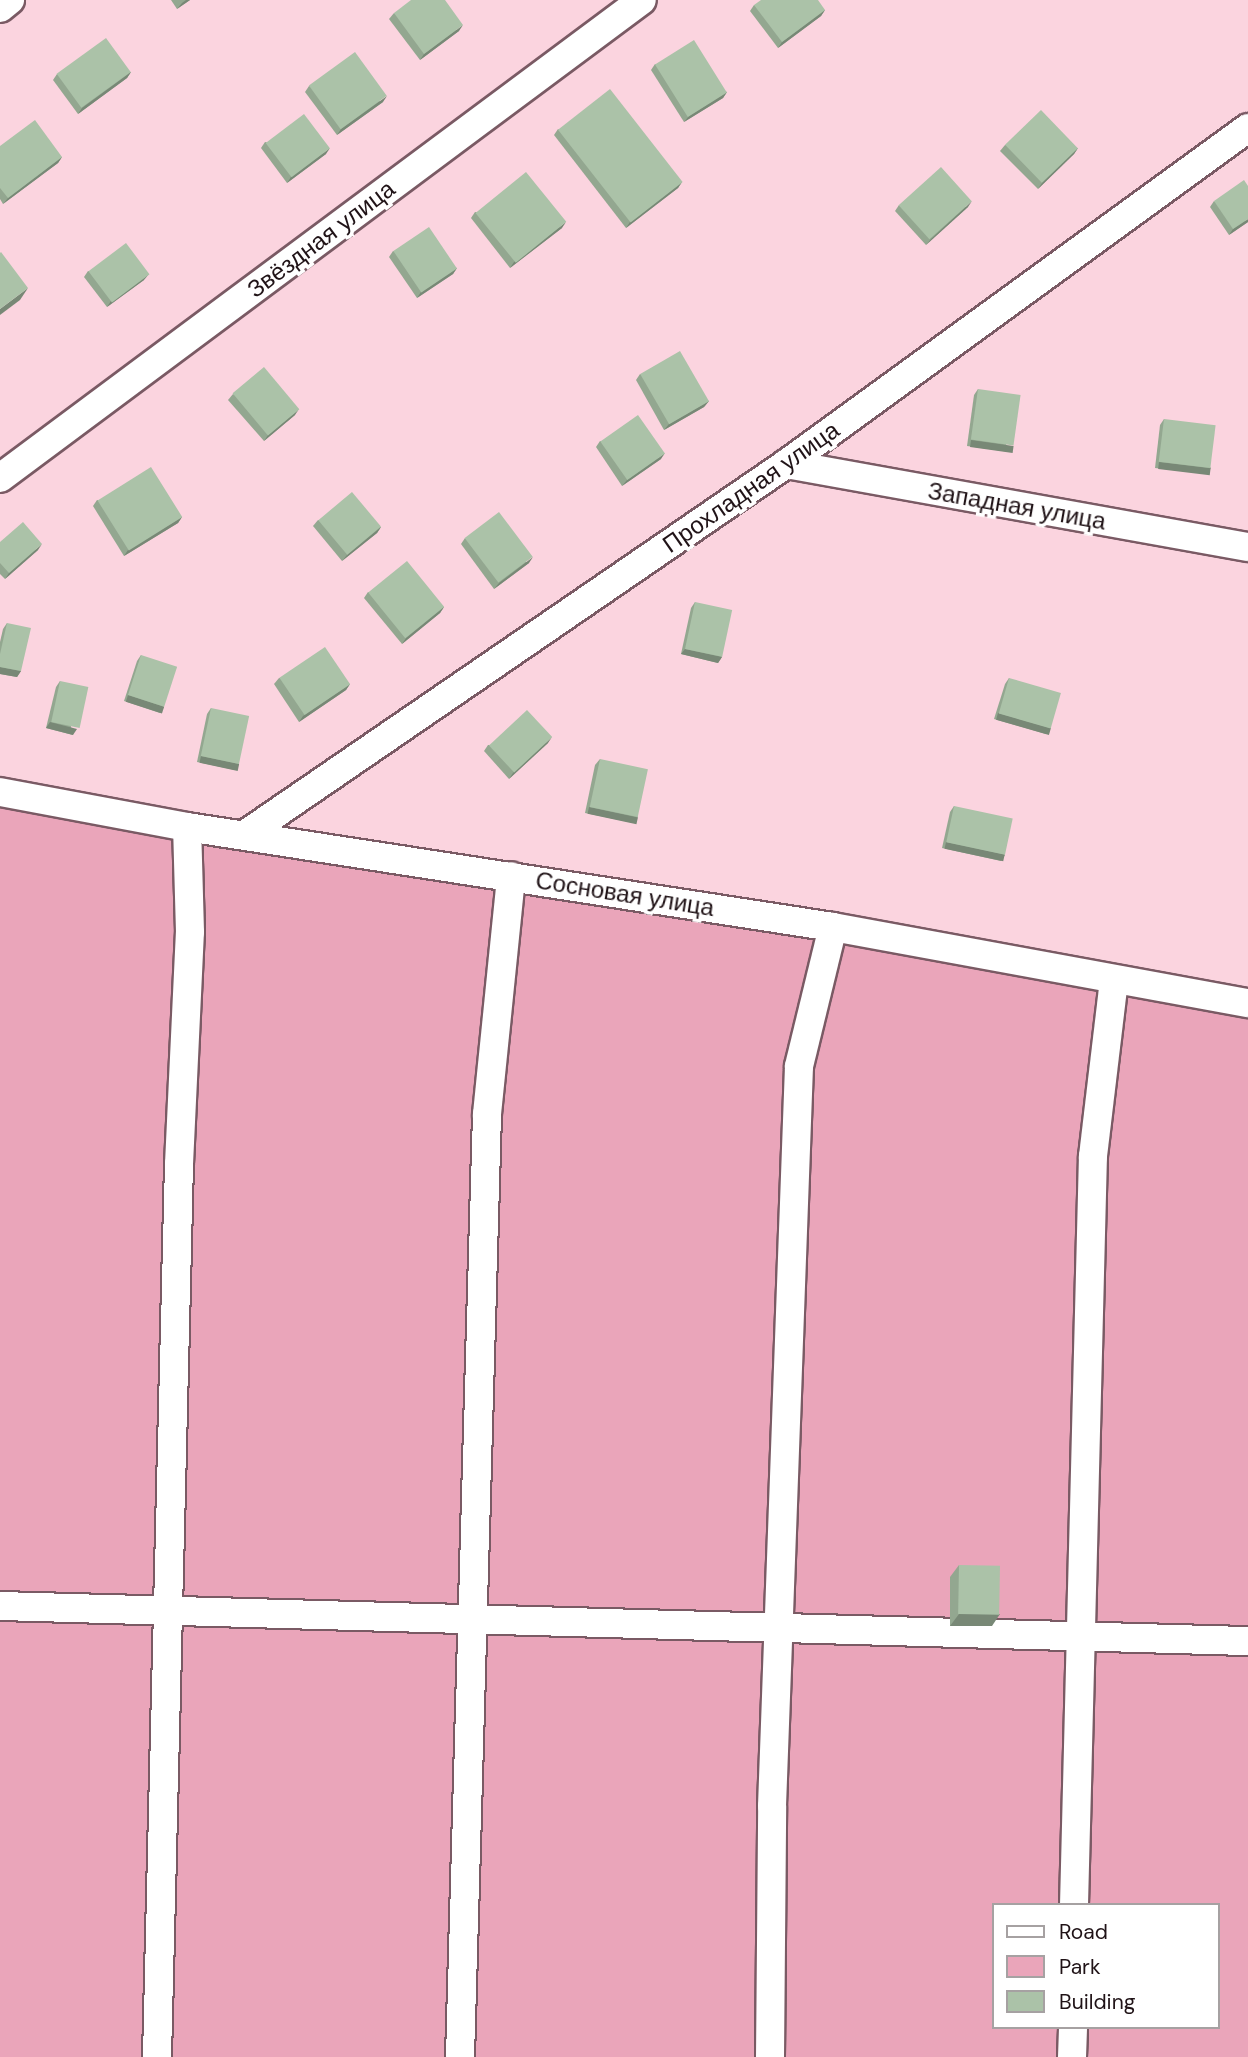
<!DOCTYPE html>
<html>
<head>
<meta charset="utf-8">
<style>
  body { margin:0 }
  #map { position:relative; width:1248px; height:2057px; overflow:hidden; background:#fbd4df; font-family:"DM Sans",sans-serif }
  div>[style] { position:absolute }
  .green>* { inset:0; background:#eaa5ba }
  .roads { filter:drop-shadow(2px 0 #7a5a64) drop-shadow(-2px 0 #7a5a64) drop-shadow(0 2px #7a5a64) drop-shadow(0 -2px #7a5a64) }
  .street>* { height:28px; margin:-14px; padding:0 14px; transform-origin:14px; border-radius:14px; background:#fff }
  .wall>* { inset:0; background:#93a790 }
  .shaded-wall>* { inset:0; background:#788876; transform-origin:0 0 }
  .building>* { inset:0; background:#abc2a8; transform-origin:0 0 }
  span { translate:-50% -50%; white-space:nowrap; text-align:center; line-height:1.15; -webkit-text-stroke:7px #fff; paint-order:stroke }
  .street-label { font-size:24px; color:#201317 }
  .legend { position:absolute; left:992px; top:1903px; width:228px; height:126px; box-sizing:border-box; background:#fff; border:2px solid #a6a1a2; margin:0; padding:9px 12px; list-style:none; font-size:21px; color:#201317 }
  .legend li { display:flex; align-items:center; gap:14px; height:35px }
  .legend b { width:35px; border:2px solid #a6a1a2 }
</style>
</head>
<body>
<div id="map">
  <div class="green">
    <div style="clip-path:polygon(evenodd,0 805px,246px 834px,1248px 1015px,1248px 2057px,0 2057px,0 805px,994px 1905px,1218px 1905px,1218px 2027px,994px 2027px,994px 1905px)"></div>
  </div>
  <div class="roads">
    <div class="street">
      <div style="left:0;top:8px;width:13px;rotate:-39deg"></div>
      <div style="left:786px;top:464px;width:469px;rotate:10.2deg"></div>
      <div style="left:0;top:478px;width:800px;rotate:-36.67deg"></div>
      <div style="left:0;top:792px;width:190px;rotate:10.6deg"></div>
      <div style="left:187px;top:827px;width:654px;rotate:8.8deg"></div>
      <div style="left:833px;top:927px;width:422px;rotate:10.4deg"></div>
      <div style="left:246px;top:834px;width:655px;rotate:-34.42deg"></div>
      <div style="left:786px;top:464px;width:571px;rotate:-36.03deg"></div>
      <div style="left:0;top:1606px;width:1248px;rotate:1.61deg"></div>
      <div style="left:1074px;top:1905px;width:749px;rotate:-88.55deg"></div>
      <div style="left:1093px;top:1156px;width:176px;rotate:-83.2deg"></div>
      <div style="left:157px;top:2057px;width:893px;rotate:-88.59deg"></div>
      <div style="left:179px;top:1164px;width:232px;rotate:-87.3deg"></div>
      <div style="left:190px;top:932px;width:105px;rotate:-91.6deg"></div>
      <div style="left:460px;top:2057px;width:943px;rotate:-88.36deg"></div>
      <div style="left:487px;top:1114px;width:239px;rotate:-84.2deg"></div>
      <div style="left:770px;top:2057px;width:251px;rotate:-89.5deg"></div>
      <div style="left:772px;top:1806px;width:740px;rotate:-87.91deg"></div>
      <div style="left:799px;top:1066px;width:143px;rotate:-76.3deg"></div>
      <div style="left:1072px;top:2057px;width:30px;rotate:-88deg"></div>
    </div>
  </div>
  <div class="wall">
    <div style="clip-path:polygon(171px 0,190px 0,177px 9px)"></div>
    <div style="clip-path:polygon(754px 5px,825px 10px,821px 16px,778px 48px,750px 11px)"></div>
    <div style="clip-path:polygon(394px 13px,459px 31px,420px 60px,389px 19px)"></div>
    <div style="clip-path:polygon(655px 64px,727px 92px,723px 98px,684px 122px,651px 70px)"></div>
    <div style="clip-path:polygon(131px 72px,127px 78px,78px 114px,53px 80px,57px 74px)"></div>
    <div style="clip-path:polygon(309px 86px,383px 102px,337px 135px,305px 92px)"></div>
    <div style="clip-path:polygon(558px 129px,682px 182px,678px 188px,626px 228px,554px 135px)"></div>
    <div style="clip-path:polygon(265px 142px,326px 154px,287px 183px,261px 148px)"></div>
    <div style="clip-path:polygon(1005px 145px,1078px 148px,1074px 154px,1038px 189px,1000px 151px)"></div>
    <div style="clip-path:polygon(0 146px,62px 157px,58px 163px,3px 204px,0 199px)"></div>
    <div style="clip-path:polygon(1214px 201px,1248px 222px,1229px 235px,1210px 207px)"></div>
    <div style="clip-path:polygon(899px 205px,968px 207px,926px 245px,895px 211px)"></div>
    <div style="clip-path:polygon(475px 212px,562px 228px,510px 268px,471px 218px)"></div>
    <div style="clip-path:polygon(393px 251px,457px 268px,453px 274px,417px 298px,389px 257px)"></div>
    <div style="clip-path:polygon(88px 271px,144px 280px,107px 307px,84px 277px)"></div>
    <div style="clip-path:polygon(640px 374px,709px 401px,704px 407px,664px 430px,636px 380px)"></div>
    <div style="clip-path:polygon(978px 389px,1010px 452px,967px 446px,974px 395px)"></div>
    <div style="clip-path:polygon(233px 394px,295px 415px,264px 441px,228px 400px)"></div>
    <div style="clip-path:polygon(1164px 419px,1211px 468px,1207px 474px,1155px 468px,1160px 425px)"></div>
    <div style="clip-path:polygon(600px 441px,661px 459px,622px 486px,596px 447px)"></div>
    <div style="clip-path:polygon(97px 500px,182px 517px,178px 523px,124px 556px,93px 506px)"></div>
    <div style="clip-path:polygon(318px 520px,381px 527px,377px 533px,342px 561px,313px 526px)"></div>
    <div style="clip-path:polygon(465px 538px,529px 563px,494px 589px,461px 544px)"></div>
    <div style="clip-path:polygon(0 542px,38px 550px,5px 579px,0 574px)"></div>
    <div style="clip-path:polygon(368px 592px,444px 607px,440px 613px,402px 644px,364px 598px)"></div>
    <div style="clip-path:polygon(695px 602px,722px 657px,718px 663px,681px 654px,691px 608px)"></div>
    <div style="clip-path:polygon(7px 623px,21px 671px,17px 677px,0 674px,0 642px,3px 629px)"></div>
    <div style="clip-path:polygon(141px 655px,164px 707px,160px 713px,124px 701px,137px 661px)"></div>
    <div style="clip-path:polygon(279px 678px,350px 684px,346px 690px,299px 722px,274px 684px)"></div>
    <div style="clip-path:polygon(1009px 678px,1051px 728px,1046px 734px,994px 719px,1005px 684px)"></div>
    <div style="clip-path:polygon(60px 681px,73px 735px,46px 728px,56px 687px)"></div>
    <div style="clip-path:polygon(211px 708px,239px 764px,235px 770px,197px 762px,207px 714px)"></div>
    <div style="clip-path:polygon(548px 743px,509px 779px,484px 751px,488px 745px)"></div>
    <div style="clip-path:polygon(600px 759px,638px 817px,634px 823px,585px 813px,595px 765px)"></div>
    <div style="clip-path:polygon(954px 806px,1005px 855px,1001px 861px,942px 848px,950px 812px)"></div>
    <div style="clip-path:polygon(959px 1565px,992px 1626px,950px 1626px,950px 1577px)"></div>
  </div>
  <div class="shaded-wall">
    <div style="clip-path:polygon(186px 0,190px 0,177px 9px,182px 3px)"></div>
    <div style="clip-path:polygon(825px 10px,821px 16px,778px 48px,782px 42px)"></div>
    <div style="clip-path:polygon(463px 25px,459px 31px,420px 60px,424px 54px)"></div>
    <div style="clip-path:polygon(131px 72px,127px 78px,78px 114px,82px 108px)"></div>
    <div style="clip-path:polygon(727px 92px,723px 98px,684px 122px,689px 116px)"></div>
    <div style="clip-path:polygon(387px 96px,383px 102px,337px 135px,341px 129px)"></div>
    <div style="clip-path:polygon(330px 148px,326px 154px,287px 183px,291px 177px)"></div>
    <div style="clip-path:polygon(1078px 148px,1074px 154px,1038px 189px,1042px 183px)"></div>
    <div style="clip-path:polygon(62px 157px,58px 163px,3px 204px,8px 198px)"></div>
    <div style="clip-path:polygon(682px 182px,678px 188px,626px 228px,630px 222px)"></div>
    <div style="clip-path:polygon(972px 201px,968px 207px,926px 245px,931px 239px)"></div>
    <div style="clip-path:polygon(1248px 219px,1248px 222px,1229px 235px,1233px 229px)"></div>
    <div style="clip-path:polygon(566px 222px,562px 228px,510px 268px,514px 262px)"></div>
    <div style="clip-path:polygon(457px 268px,453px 274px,417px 298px,421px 292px)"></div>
    <div style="clip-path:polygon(149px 274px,144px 280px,107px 307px,111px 301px)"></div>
    <div style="clip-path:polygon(28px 288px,20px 300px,0 315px,0 309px)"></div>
    <div style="clip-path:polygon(709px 401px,704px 407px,664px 430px,669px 424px)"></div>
    <div style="clip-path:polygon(299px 409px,295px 415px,264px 441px,268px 435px)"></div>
    <div style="left:971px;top:440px;width:43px;height:7px;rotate:8deg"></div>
    <div style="clip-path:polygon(665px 453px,661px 459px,622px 486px,627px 480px)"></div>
    <div style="left:1159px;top:462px;width:52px;height:7px;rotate:7deg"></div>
    <div style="clip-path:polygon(182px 517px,178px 523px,124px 556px,128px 550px)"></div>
    <div style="clip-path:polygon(381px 527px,377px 533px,342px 561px,347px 555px)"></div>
    <div style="clip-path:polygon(42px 544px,38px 550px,5px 579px,9px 573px)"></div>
    <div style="clip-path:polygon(533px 557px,529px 563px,494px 589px,499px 583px)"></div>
    <div style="clip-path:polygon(444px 607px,440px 613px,402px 644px,406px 638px)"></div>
    <div style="clip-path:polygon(685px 649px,722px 657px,718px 663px,681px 654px)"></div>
    <div style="clip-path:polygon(0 667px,21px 671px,17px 677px,0 674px)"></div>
    <div style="clip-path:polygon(350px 684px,346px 690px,299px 722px,303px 716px)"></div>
    <div style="left:128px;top:695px;width:38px;height:7px;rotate:18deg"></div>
    <div style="left:998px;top:713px;width:55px;height:7px;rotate:16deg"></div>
    <div style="clip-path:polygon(50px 722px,77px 729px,73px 735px,46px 728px)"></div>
    <div style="clip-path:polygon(552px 737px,548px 743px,509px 779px,513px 773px)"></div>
    <div style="left:201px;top:756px;width:39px;height:7px;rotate:12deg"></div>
    <div style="left:589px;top:807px;width:50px;height:7px;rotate:12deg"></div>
    <div style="left:946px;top:842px;width:60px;height:7px;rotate:12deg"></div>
    <div style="clip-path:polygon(959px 1614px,1000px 1614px,992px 1626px,950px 1626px)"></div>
  </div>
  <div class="building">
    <div style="clip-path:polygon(411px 0,445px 0,463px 25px,424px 54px,394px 13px)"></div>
    <div style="clip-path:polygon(761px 0,818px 0,825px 10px,782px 42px,754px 5px)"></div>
    <div style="left:106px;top:38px;width:42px;height:61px;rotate:54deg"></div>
    <div style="left:694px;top:40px;width:62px;height:46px;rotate:58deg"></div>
    <div style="left:355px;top:52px;width:54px;height:57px;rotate:54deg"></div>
    <div style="left:610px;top:89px;width:118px;height:66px;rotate:52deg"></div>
    <div style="left:1041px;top:110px;width:53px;height:50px;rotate:46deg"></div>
    <div style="left:304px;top:114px;width:43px;height:48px;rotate:53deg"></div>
    <div style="clip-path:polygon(35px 120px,62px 157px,8px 198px,0 188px,0 146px)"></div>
    <div style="left:941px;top:167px;width:46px;height:57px;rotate:48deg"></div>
    <div style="left:526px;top:172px;width:64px;height:65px;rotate:51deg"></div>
    <div style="clip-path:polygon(1244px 180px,1248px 186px,1248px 219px,1233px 229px,1214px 201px)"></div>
    <div style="left:429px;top:227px;width:50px;height:43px;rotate:56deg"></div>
    <div style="left:126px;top:243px;width:39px;height:47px;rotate:53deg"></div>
    <div style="clip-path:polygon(1px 252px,28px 288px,0 309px,0 253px)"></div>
    <div style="left:680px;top:351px;width:58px;height:46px;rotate:60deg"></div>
    <div style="left:264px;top:367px;width:55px;height:41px;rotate:50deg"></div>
    <div style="left:978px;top:389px;width:43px;height:51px;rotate:8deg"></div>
    <div style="left:638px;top:415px;width:47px;height:46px;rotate:55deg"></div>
    <div style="left:1164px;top:419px;width:52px;height:43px;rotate:7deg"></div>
    <div style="left:151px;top:467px;width:59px;height:63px;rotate:58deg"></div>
    <div style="left:352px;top:492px;width:45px;height:44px;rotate:50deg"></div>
    <div style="left:499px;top:512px;width:56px;height:43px;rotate:53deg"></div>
    <div style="clip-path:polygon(23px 522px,42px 544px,9px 573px,0 563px,0 542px)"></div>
    <div style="left:407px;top:561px;width:59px;height:50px;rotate:51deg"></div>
    <div style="left:695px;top:602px;width:38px;height:48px;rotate:12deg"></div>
    <div style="clip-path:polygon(7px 623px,31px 628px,21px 671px,0 667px,0 654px)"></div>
    <div style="left:325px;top:647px;width:45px;height:55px;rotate:56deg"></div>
    <div style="left:141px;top:655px;width:38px;height:42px;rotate:18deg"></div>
    <div style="left:1009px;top:678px;width:54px;height:37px;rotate:16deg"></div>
    <div style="left:60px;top:681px;width:29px;height:42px;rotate:12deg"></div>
    <div style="left:211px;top:708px;width:39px;height:49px;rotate:12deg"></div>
    <div style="left:527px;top:710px;width:37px;height:52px;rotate:47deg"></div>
    <div style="left:600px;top:759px;width:49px;height:49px;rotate:12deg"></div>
    <div style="left:954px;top:806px;width:60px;height:37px;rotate:12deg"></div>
    <div style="left:959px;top:1565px;width:41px;height:49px;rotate:1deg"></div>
  </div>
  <div class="street-label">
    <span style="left:321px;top:239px;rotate:-37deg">Звёздная улица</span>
    <span style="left:751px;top:487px;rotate:-35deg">Прохладная улица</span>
    <span style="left:1017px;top:506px;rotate:10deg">Западная улица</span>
    <span style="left:625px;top:894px;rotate:9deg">Сосновая улица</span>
  </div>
  <ul class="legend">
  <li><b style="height:9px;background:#fff"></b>Road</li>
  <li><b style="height:19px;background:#eaa5ba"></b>Park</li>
  <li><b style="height:19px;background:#abc2a8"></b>Building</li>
  </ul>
</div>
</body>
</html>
